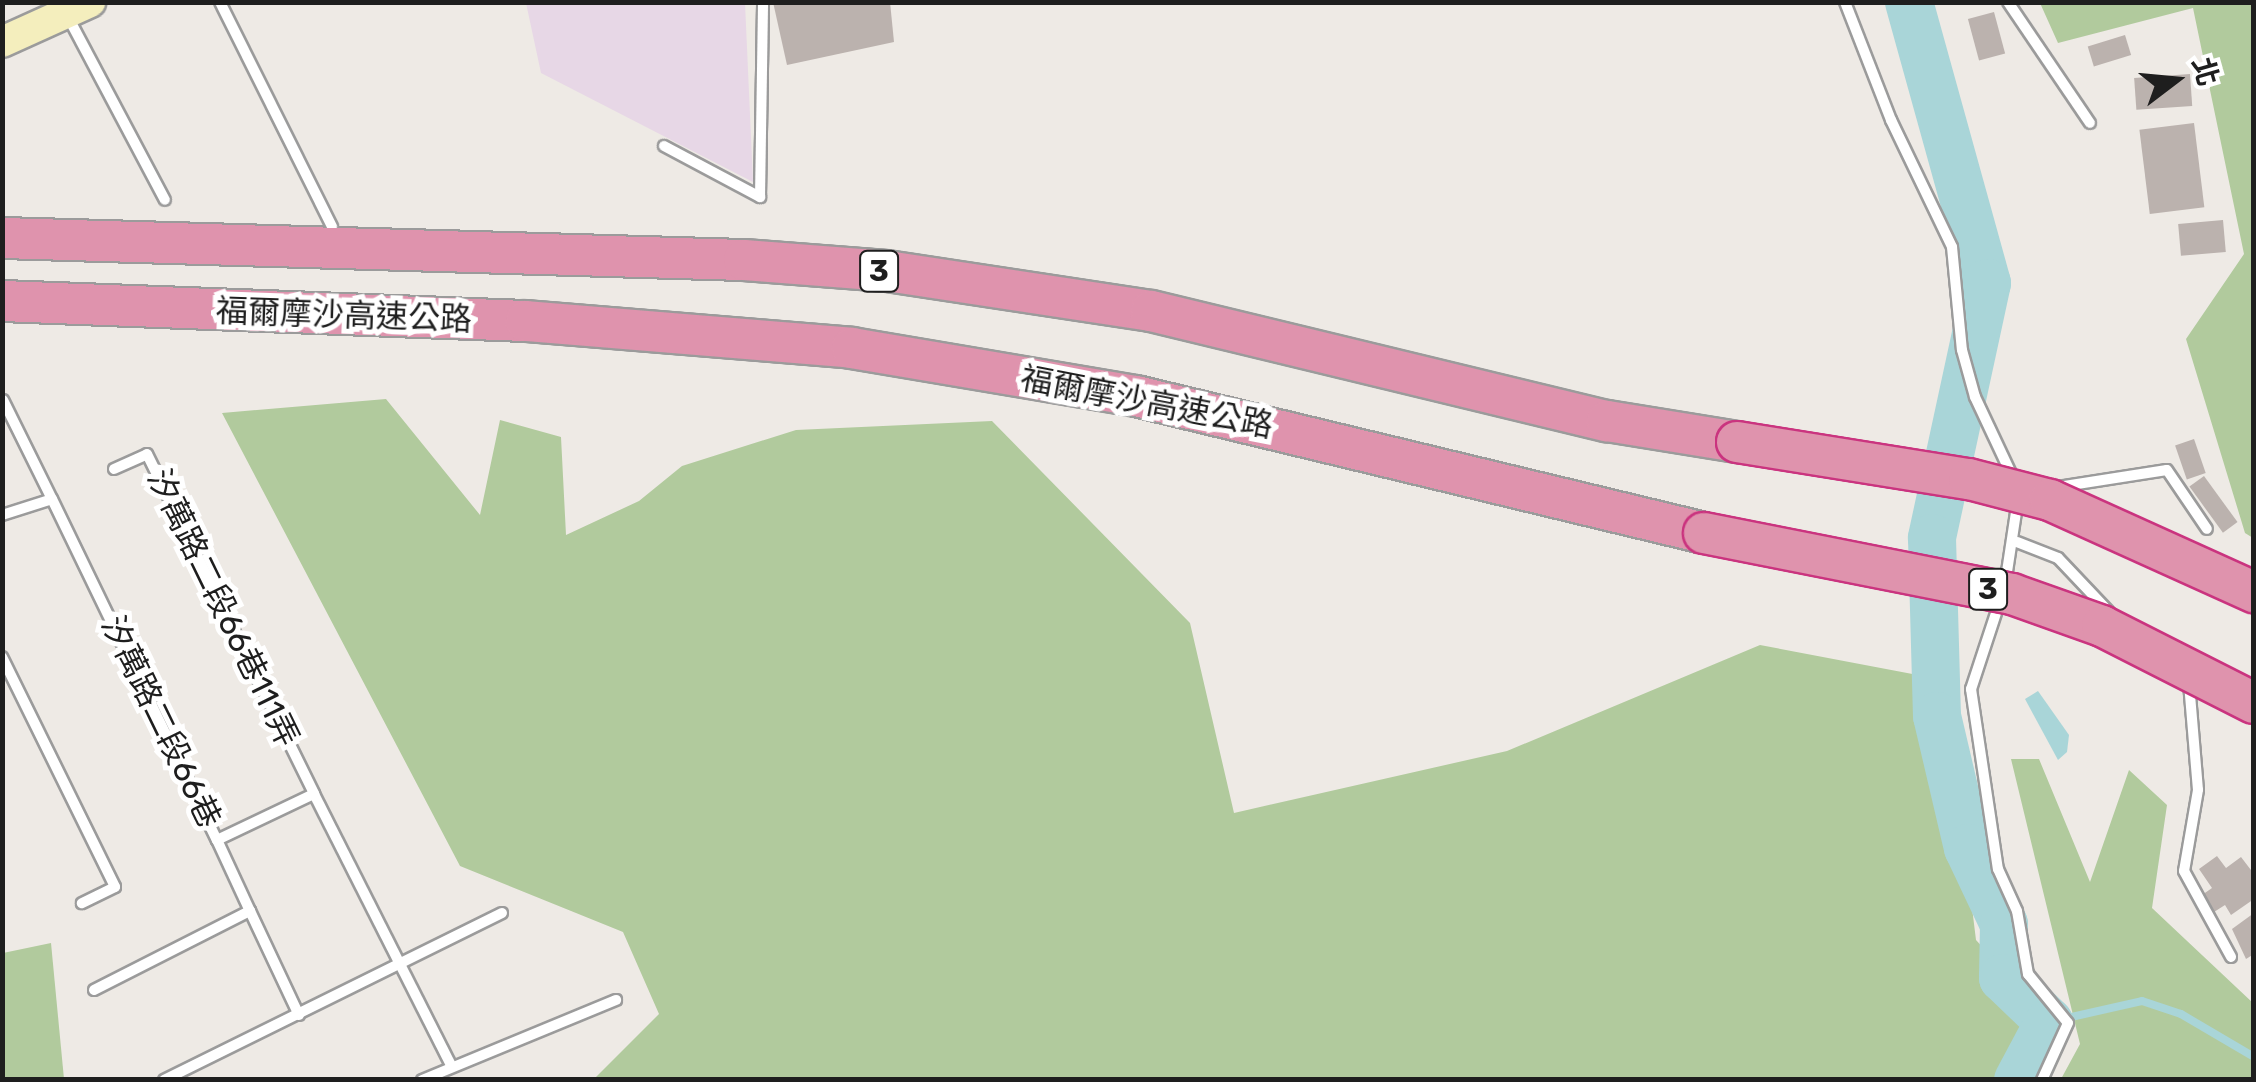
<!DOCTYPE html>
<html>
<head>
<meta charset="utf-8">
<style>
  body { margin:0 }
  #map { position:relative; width:2256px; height:1082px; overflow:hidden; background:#eeeae5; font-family:Rubik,"Noto Sans TC",sans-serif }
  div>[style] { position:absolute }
  .industrial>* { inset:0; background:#e7d7e6 }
  .forest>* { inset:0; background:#b1ca9d }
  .water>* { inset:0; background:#a9d5d8 }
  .stream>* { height:8px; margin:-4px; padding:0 4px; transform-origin:4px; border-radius:4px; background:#a9d5d8 }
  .river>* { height:48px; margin:-24px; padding:0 24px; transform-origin:24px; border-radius:24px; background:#a9d5d8 }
  .building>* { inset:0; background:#bbb2ae; transform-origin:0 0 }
  .roads { filter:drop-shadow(2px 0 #9b9b9b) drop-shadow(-2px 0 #9b9b9b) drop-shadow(0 2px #9b9b9b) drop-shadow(0 -2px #9b9b9b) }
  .lane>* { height:10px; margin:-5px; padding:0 5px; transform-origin:5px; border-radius:5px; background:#fff }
  .secondary>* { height:30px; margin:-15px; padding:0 15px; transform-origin:15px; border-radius:15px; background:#f4eebd }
  .highway>* { height:40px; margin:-20px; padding:0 20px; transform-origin:20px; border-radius:20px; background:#df93ad }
  .bridges { filter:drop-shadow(2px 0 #ca347f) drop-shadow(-2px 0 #ca347f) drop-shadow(0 2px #ca347f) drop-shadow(0 -2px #ca347f) }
  .highway-bridge>* { height:40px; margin:-20px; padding:0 20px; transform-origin:20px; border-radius:20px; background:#df93ad }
  span { translate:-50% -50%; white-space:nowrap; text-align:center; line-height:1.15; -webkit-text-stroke:10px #fff; paint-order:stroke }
  .shield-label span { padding:2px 8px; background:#fff; border:2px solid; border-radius:8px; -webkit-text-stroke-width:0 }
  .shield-label { font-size:30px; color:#1e1e1e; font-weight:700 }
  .street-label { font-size:32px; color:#1e1e1e }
  .frame { position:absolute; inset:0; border:5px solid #1e1e1e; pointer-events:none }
  .north { position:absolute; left:2126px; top:30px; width:100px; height:100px; -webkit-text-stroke:8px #fff; paint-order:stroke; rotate:74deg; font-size:28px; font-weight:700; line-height:40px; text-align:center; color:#1e1e1e }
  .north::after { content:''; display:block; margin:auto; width:35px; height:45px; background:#1e1e1e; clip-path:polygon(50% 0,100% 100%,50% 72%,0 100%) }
</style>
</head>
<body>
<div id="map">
  <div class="industrial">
    <div style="clip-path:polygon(526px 3px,745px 3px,753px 182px,541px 73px)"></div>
  </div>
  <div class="forest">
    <div style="clip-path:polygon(2040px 3px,2253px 3px,2253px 538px,2245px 533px,2186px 339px,2244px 254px,2193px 8px,2058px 43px)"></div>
    <div style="clip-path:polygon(386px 399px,480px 515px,500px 420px,561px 437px,566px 535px,639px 501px,682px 466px,796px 430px,992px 421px,1190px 623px,1234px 813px,1507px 751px,1760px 645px,1944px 680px,1976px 940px,2038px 1008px,1993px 1080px,594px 1079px,659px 1014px,623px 932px,460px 866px,222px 413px)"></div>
    <div style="clip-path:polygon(2011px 759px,2039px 759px,2090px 882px,2129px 770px,2167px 805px,2152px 908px,2253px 1003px,2253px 1079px,2061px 1079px,2080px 1044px)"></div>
    <div style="clip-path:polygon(51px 943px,64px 1079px,3px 1079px,3px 953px)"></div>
  </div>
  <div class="water">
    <div style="clip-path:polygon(2038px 691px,2069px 735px,2067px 752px,2058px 760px,2025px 699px)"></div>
  </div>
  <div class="stream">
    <div style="left:2049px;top:1022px;width:95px;rotate:-12.7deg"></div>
    <div style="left:2142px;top:1001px;width:41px;rotate:18.4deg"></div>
    <div style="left:2181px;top:1014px;width:85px;rotate:30.5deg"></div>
  </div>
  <div class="river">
    <div style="left:1909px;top:2px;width:292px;rotate:74.5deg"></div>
    <div style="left:1987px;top:283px;width:261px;rotate:102.2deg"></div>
    <div style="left:1932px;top:538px;width:178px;rotate:88.4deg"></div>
    <div style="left:1937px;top:716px;width:136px;rotate:76.8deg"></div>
    <div style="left:1968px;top:848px;width:84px;rotate:64.7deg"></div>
    <div style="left:2004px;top:924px;width:54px;rotate:91.1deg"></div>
    <div style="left:2003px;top:978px;width:64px;rotate:43.7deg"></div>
    <div style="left:2049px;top:1022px;width:66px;rotate:118.1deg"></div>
  </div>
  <div class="building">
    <div style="clip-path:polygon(773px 2px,890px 2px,894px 42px,787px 65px)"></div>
    <div style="left:1994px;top:12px;width:43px;height:27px;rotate:75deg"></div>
    <div style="left:2125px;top:35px;width:21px;height:39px;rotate:73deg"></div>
    <div style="left:2190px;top:74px;width:32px;height:56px;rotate:86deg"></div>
    <div style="left:2194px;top:123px;width:85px;height:55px;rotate:83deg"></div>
    <div style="left:2223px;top:220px;width:32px;height:45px;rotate:85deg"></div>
    <div style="left:2194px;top:439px;width:36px;height:20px;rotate:71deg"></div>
    <div style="left:2204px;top:476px;width:57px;height:18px;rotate:54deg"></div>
    <div style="clip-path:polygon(2217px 856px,2226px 868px,2241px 857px,2254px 874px,2254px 899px,2231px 915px,2225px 905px,2214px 912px,2202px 895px,2212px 888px,2199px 869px)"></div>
    <div style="clip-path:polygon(2254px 913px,2254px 954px,2246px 959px,2232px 929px)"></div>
  </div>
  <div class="roads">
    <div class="lane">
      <div style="left:220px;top:2px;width:251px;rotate:63.5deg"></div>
      <div style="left:1845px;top:2px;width:127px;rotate:68.7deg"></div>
      <div style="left:1891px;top:120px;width:141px;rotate:64.3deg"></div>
      <div style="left:1952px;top:247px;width:103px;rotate:84.5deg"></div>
      <div style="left:1962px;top:350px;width:49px;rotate:74.5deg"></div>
      <div style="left:1975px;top:397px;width:94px;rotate:64.8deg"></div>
      <div style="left:2008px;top:2px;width:146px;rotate:55.9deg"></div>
      <div style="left:67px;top:15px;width:209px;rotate:62.1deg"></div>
      <div style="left:664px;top:146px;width:109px;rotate:28deg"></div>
      <div style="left:760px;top:197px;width:195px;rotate:-89.1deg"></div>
      <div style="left:3px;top:400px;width:110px;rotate:63.7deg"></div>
      <div style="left:114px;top:469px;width:36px;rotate:-24deg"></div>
      <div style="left:147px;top:454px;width:379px;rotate:63.8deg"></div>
      <div style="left:2058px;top:487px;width:110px;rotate:-8.9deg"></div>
      <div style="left:2167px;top:470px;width:71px;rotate:55.9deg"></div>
      <div style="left:2px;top:515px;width:52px;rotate:-17.7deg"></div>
      <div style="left:52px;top:499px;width:379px;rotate:64.2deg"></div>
      <div style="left:217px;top:840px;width:107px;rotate:-25.4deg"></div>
      <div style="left:314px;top:794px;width:304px;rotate:63.2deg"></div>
      <div style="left:2017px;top:542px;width:44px;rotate:21.3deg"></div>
      <div style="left:2058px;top:558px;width:74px;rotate:46.6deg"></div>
      <div style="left:2005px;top:585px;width:87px;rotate:-81.4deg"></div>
      <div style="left:2000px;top:601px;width:93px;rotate:108.2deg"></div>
      <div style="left:1971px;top:689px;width:182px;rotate:81.5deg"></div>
      <div style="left:1998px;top:869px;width:46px;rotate:65.7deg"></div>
      <div style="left:2017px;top:911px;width:64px;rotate:80.1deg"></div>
      <div style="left:2028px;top:974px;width:63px;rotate:50.8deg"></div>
      <div style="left:2068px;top:1023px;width:63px;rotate:114.5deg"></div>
      <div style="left:2px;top:657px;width:256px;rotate:63.8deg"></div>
      <div style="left:115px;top:887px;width:37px;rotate:154deg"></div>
      <div style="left:2189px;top:683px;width:107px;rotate:85.2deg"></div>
      <div style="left:2198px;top:790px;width:82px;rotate:99.8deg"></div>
      <div style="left:2184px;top:871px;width:98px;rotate:61.3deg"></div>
      <div style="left:250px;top:911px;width:115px;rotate:64.8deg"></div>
      <div style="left:94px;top:990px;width:175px;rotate:-26.9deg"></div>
      <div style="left:250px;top:911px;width:78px;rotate:-114.9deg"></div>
      <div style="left:164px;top:1080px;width:377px;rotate:-26.3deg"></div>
      <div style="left:422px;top:1080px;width:210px;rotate:-22.4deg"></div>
    </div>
    <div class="secondary">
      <div style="left:2px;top:42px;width:97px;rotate:-24.4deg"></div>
    </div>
    <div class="highway">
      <div style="left:2px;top:238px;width:742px;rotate:1.7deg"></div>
      <div style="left:744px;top:260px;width:143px;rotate:4.4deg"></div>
      <div style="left:887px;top:271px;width:267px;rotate:8.6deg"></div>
      <div style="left:1151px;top:311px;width:469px;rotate:13.6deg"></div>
      <div style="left:1607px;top:421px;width:132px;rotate:9.2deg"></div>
      <div style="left:2px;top:301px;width:524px;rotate:2.19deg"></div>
      <div style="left:526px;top:321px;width:327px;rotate:4.7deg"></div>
      <div style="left:852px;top:348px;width:288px;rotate:9.6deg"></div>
      <div style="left:1136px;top:396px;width:584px;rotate:13.56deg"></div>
    </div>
  </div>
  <div class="bridges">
    <div class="highway-bridge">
      <div style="left:1737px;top:442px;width:235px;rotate:9.1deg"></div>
      <div style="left:1969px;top:479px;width:84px;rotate:14.5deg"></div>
      <div style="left:2050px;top:500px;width:224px;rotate:24.3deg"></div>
      <div style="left:1704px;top:533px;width:314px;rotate:11.2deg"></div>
      <div style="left:2012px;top:594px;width:96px;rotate:19.6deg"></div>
      <div style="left:2102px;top:626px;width:170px;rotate:26.9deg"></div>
    </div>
  </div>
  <div class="shield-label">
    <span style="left:879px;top:271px">3</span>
    <span style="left:1988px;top:589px">3</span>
  </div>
  <div class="street-label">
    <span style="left:344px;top:315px;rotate:2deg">福爾摩沙高速公路</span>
    <span style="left:1147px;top:402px;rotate:11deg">福爾摩沙高速公路</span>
    <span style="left:223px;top:608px;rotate:64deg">汐萬路二段66巷111弄</span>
    <span style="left:161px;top:722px;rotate:64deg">汐萬路二段66巷</span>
  </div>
  <div class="frame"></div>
  <div class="north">北</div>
</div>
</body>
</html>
